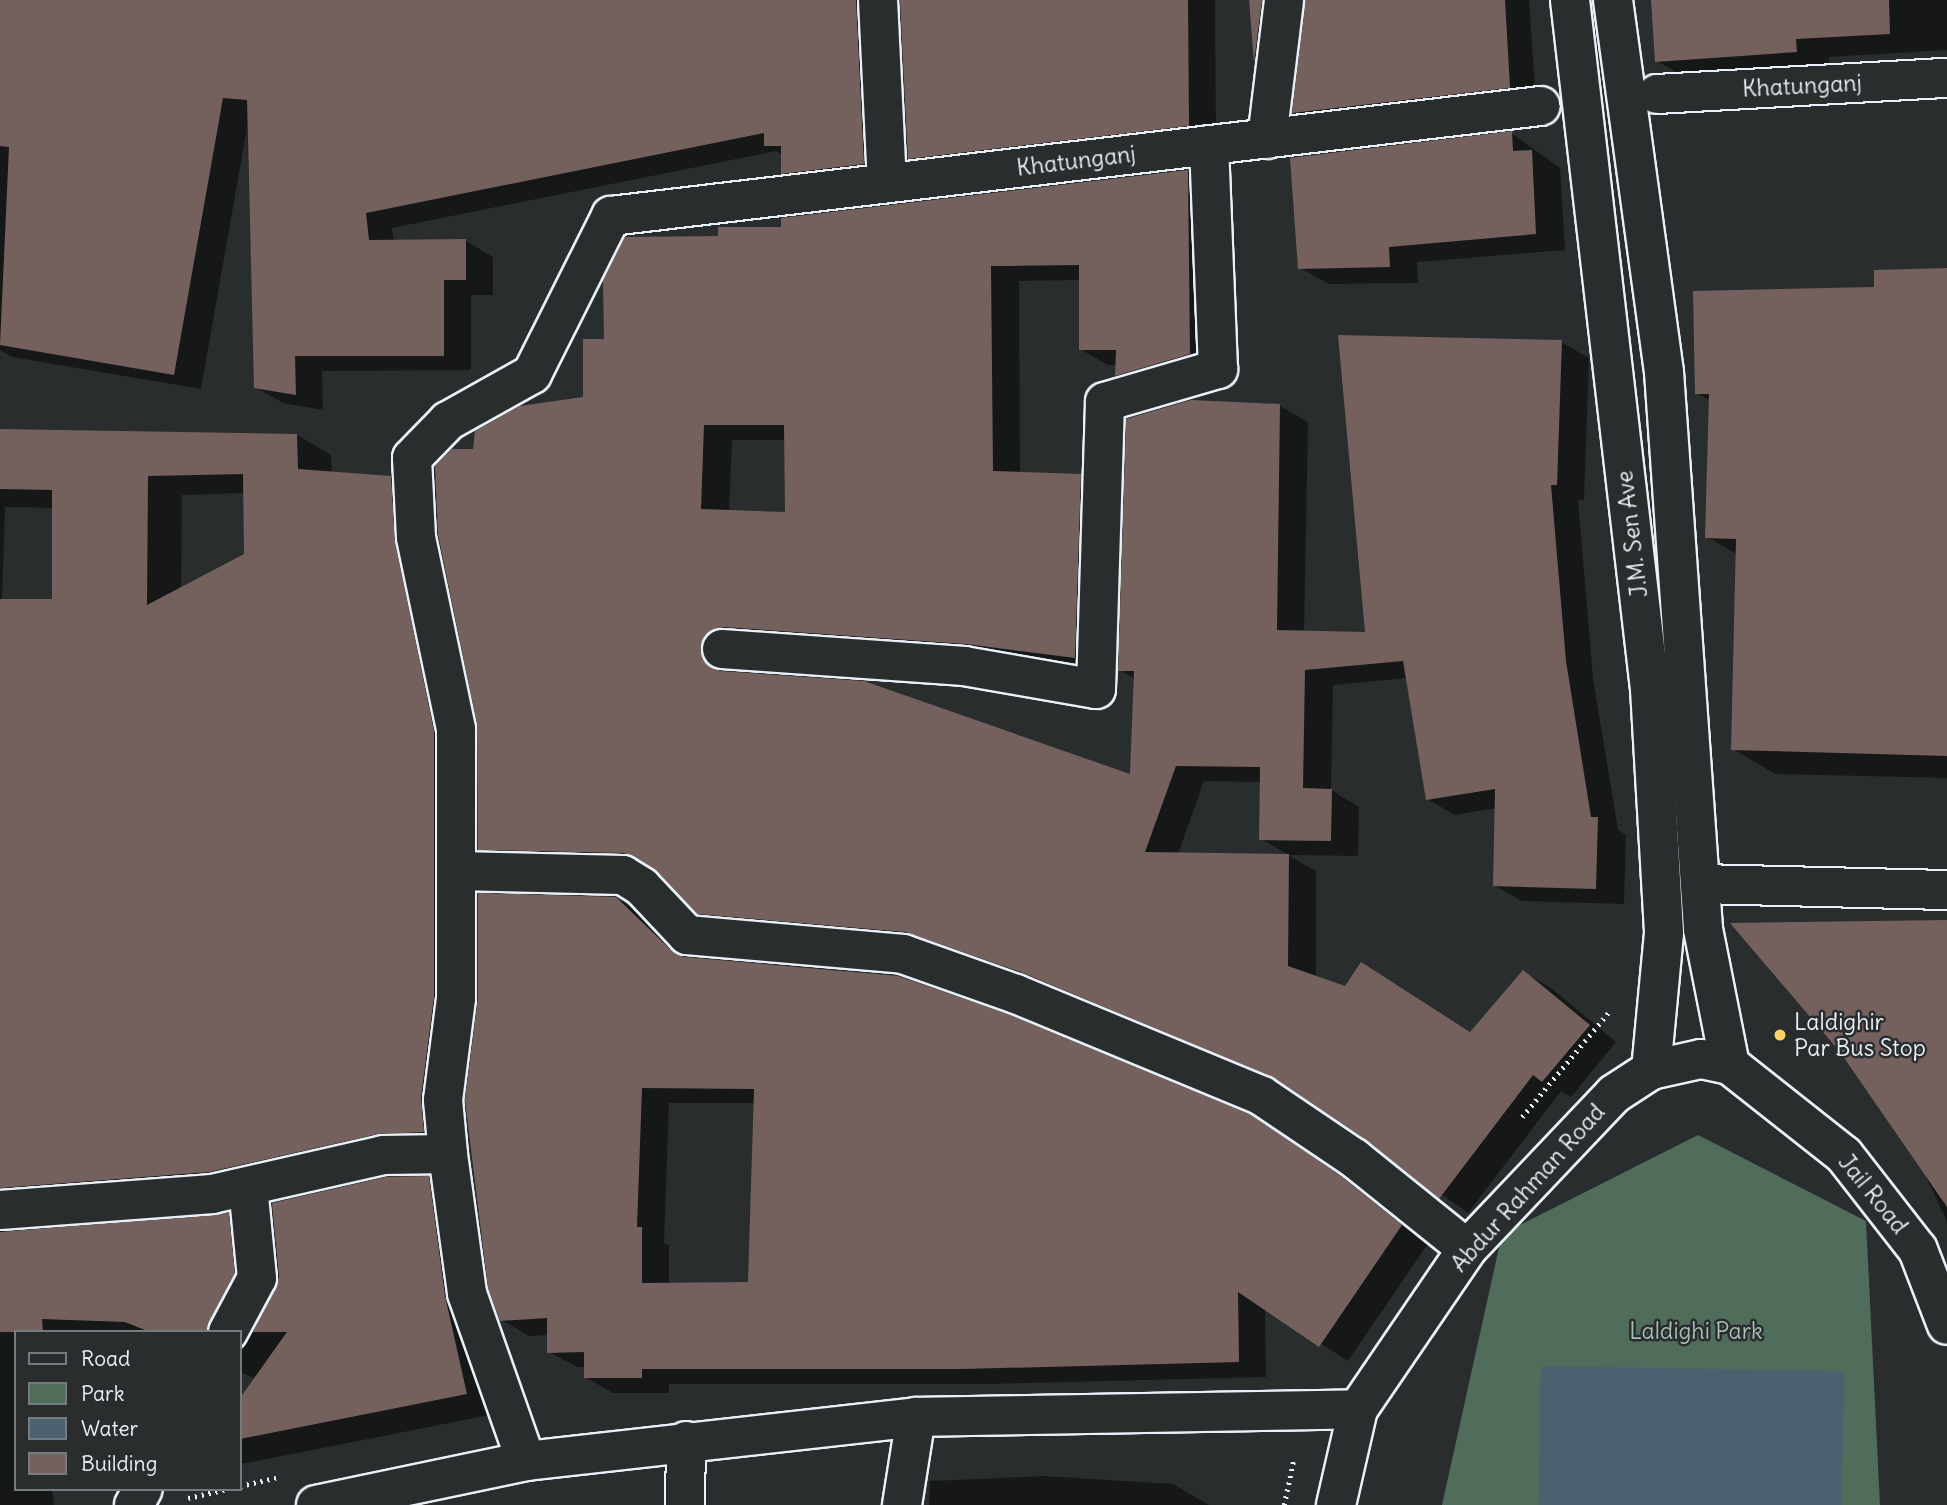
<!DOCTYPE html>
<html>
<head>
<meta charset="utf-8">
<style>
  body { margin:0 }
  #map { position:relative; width:1947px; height:1505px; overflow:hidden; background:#2a2d2e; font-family:Delius,sans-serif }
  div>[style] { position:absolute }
  .green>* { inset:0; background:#506c5b }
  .water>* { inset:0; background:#4b616f; transform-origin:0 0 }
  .shadow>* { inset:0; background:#0007 }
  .building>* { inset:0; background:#74615e }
  .path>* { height:4.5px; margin-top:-2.25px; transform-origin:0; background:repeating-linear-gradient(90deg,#e8f1f8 0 2px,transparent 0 7px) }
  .roads { filter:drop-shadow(2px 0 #e8f1f8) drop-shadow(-2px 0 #e8f1f8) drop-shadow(0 2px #e8f1f8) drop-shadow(0 -2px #e8f1f8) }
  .minor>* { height:38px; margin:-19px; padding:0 19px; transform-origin:19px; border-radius:19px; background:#2a2d2e }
  .secondary>* { height:38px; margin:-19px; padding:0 19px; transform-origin:19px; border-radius:19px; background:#2a2d2e }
  .dots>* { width:19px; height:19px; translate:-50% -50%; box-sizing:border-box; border:4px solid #2a2d2e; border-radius:50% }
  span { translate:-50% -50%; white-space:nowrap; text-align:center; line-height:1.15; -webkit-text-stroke:5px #2a2d2e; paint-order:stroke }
  .street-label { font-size:23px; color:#e8f1f8 }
  .poi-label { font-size:23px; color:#e8f1f8 }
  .left { translate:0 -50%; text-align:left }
  .park-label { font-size:23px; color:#abbcb9 }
  .legend { position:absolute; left:14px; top:1330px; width:228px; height:161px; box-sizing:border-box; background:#2a2d2e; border:2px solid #767b7f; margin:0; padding:9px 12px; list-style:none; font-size:21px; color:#e8f1f8 }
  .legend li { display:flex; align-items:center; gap:14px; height:35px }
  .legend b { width:35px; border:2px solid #767b7f }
</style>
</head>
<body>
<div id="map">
  <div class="green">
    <div style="clip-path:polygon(1698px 1135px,1866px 1221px,1880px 1505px,1442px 1505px,1502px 1234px)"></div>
  </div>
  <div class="water">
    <div style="left:1541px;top:1366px;width:303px;height:139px;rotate:1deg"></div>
  </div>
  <div class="shadow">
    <div style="clip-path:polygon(0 0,893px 0,891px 179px,810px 188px,783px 173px,783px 155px,776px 151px,392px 228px,394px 242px,466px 241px,493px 257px,493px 295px,471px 295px,471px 370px,322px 371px,323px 410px,283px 403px,255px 387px,247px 128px,201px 389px,12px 357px,0 350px)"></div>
    <div style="clip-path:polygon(902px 0,1215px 0,1216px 140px,937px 173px,909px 158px)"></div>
    <div style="clip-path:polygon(1251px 0,1299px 0,1281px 77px,1256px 62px)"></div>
    <div style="clip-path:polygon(1305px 0,1529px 0,1536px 103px,1321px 128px,1294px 112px)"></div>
    <div style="clip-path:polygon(1653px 0,1947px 0,1947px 50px,1829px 57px,1829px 70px,1690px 80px,1657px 61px)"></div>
    <div style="clip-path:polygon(1511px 133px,1560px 168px,1565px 250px,1417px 262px,1418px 283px,1329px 284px,1300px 268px)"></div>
    <div style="clip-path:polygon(evenodd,1188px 172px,1216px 188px,1218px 370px,1145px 391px,1117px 375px,1117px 365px,1108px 365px,1080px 349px,1080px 280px,1019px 281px,1020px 474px,1080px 475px,1108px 491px,1103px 673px,728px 663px,730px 673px,1131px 777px,1135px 679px,1120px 670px,1280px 406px,1308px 422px,1304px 632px,1367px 634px,1561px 342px,1589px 358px,1584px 500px,1578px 500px,1593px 678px,1618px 830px,1626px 835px,1624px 904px,1522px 901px,1494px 885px,1497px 808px,1455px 815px,1427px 799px,1408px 678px,1333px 685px,1331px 790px,1359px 807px,1358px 856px,1289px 855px,1261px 839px,1262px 782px,1204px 781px,1178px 854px,1288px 855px,1316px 871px,1316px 978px,1345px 988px,1362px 964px,1472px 1033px,1523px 972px,1551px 988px,1616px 1042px,1571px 1097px,1561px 1091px,1468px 1213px,1293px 1088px,1053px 989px,727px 929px,698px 913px,654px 868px,508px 865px,480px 849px,474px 451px,585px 399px,605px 341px,720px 238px,1188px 172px,732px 440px,786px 440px,787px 514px,729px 512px,732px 440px)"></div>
    <div style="clip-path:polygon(1947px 270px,1947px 778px,1775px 774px,1733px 749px,1738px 555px,1707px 537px,1710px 401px,1697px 393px,1876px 289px)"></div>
    <div style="clip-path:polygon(evenodd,0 433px,297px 435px,331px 455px,332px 474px,391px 478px,425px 498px,458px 1151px,15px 1219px,12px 1233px,228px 1214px,263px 1234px,268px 1294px,242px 1348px,278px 1288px,273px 1204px,429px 1178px,463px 1198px,500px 1413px,241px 1464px,240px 1401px,256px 1379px,240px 1372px,240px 1332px,16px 1332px,16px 1489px,52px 1489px,54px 1505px,0 1505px,0 433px,245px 493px,246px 555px,181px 589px,182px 495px,245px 493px,0 433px,5px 507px,54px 508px,54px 601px,2px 601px,5px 507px)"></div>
    <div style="clip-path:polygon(evenodd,616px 898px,644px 915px,689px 959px,1251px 1117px,1369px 1194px,1429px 1242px,1348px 1361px,1265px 1308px,1266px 1377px,991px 1384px,669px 1384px,669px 1393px,613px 1393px,585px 1377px,585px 1367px,577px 1367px,549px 1352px,549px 1335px,529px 1336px,502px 1320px,616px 898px,669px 1103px,755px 1103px,750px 1283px,669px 1284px,669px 1245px,664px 1243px,669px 1103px)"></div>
    <div style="clip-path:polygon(1947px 921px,1947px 1222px,1923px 1170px)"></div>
    <div style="clip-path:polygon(1044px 1476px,1173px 1484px,1209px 1505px,929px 1505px,930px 1481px)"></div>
  </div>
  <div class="building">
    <div style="clip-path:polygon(0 0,856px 0,864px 164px,781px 174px,781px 146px,764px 146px,764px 133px,366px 213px,369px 240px,466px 239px,466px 280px,444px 280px,444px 356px,295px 356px,296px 395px,254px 388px,247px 100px,223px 98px,174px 375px,0 345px,9px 147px,0 146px)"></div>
    <div style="clip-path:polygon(900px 0,1188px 0,1189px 126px,908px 159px)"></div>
    <div style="clip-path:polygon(1249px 0,1262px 0,1254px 63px)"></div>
    <div style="clip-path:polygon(1305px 0,1505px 0,1510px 88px,1292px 113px)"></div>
    <div style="clip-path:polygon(1651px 0,1889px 0,1890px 34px,1796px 39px,1797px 52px,1655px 62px)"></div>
    <div style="clip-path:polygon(1512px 131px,1513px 151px,1532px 150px,1536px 234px,1389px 247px,1390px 267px,1298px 269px,1290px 158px)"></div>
    <div style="clip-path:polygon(evenodd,1188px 170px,1190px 354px,1115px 376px,1116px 350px,1079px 350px,1079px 265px,991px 266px,993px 471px,1081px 474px,1075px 658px,966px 644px,724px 627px,704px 636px,702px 658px,720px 671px,864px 681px,1130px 774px,1134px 671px,1118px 671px,1126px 419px,1191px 400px,1280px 404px,1277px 630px,1365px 632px,1338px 335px,1562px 340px,1557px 485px,1551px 485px,1566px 661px,1591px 817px,1598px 817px,1596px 889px,1493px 886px,1495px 789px,1426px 800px,1403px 661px,1305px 670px,1303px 788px,1332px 789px,1331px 841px,1259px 840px,1260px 767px,1176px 766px,1145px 852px,1289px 854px,1288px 966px,1345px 986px,1361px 962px,1470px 1032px,1523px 970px,1590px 1025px,1542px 1082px,1533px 1075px,1439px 1199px,1366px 1140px,1274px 1078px,1023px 973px,905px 932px,697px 914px,658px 872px,624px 853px,478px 850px,477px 725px,438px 534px,435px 466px,452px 449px,473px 449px,475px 431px,520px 406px,583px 397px,583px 339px,604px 339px,603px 281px,625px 237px,718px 236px,718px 227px,781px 227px,781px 218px,1188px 170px,704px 425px,784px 425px,785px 512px,701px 509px,704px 425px)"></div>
    <div style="clip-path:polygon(1947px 268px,1947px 756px,1731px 750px,1736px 539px,1705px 538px,1709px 394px,1695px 394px,1693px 291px,1874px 287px,1874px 270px)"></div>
    <div style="clip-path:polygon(evenodd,0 429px,297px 434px,298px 469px,391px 476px,395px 541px,434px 731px,434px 997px,421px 1097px,424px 1132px,378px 1134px,209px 1172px,0 1188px,0 599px,52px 599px,52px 490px,0 489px,0 429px,243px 474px,244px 554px,147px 605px,148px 476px,243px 474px)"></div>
    <div style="clip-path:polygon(evenodd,478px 893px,616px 897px,671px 950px,684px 957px,898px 976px,1008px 1014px,1252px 1115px,1341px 1176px,1402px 1225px,1319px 1347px,1238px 1292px,1239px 1362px,962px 1369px,642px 1369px,642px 1378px,584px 1378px,584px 1352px,547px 1353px,547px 1318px,500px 1321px,488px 1288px,465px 1100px,478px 998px,478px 893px,642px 1088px,754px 1089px,748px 1282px,642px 1283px,642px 1227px,637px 1227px,642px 1088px)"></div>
    <div style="clip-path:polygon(1947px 920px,1947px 1207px,1840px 1052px,1730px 923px)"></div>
    <div style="clip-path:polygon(429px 1176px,445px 1296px,467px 1394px,240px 1439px,240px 1398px,287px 1332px,253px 1332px,279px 1277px,272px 1203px,386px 1177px)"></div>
    <div style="clip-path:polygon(229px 1213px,235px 1274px,206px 1332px,150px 1332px,125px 1322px,42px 1319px,43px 1332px,0 1332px,0 1232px)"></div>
  </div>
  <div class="path">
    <div style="left:1522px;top:1117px;width:135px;rotate:-50.4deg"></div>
    <div style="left:240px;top:1486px;width:37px;rotate:-13deg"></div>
    <div style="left:188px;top:1498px;width:39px;rotate:-13deg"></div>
    <div style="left:1284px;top:1505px;width:48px;rotate:-78deg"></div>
  </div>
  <div class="roads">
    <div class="minor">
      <div style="left:878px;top:0;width:183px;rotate:87.2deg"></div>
      <div style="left:1657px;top:94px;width:290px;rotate:-3.2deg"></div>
      <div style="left:1267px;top:139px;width:140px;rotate:-83deg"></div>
      <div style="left:722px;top:649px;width:243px;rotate:4deg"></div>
      <div style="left:964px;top:666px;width:134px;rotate:9.9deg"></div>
      <div style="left:1096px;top:689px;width:287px;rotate:-88.2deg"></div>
      <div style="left:1105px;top:402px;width:118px;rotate:-16.3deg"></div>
      <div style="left:1218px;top:369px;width:224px;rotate:-92.3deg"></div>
      <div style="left:458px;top:871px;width:165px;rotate:1.4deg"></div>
      <div style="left:623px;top:875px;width:22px;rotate:32deg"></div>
      <div style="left:642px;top:887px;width:66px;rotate:46.8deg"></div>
      <div style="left:687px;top:935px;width:217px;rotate:5deg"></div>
      <div style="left:903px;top:954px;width:120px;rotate:19.5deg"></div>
      <div style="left:1016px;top:994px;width:266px;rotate:22.5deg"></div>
      <div style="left:1262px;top:1096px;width:111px;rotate:34deg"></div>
      <div style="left:1354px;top:1158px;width:145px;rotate:38.8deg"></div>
      <div style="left:1700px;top:884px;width:247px;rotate:1.4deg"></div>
      <div style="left:0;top:1210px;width:213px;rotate:-4.3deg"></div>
      <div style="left:212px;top:1194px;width:175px;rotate:-12.8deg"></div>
      <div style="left:383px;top:1155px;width:65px;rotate:-0.9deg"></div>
      <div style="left:228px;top:1332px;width:61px;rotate:-61.8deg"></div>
      <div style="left:257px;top:1278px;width:92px;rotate:-95.6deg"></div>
      <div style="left:526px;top:1461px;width:178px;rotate:-109.4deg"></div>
      <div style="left:467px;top:1293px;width:140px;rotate:-97.8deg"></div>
      <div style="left:448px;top:1154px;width:54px;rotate:-95.3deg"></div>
      <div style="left:443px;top:1100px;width:103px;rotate:-82.7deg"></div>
      <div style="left:456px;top:998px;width:269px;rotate:-90deg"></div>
      <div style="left:456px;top:729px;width:196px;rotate:-101.8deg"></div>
      <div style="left:416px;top:537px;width:79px;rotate:-92.9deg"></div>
      <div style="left:412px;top:458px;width:52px;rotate:-45.8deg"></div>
      <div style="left:448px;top:421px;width:96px;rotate:-29.2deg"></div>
      <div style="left:532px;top:374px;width:177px;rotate:-63.4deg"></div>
      <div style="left:611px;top:216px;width:936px;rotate:-6.75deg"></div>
      <div style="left:134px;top:1505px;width:18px;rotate:-61deg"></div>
      <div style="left:685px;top:1505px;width:64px;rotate:-89.1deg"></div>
      <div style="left:902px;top:1505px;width:89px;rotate:-81deg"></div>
    </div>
    <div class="secondary">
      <div style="left:1570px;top:0;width:694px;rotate:83.38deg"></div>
      <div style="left:1650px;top:689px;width:244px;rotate:86.7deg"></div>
      <div style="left:1664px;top:933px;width:138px;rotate:95.4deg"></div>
      <div style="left:1613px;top:0;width:375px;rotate:82.2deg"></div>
      <div style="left:1664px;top:372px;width:558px;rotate:85.99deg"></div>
      <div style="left:1703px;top:929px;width:139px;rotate:78.8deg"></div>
      <div style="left:316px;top:1505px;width:215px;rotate:-11.8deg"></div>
      <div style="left:526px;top:1461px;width:392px;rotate:-6.4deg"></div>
      <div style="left:916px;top:1417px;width:442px;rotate:-1deg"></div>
      <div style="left:1336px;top:1505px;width:98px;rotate:-77.1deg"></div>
      <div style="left:1358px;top:1409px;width:194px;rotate:-55.7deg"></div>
      <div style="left:1467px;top:1249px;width:214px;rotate:-46.5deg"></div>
      <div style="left:1614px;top:1094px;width:44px;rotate:-33deg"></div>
      <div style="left:1651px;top:1070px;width:51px;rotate:-12.4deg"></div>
      <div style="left:1701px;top:1059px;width:30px;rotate:12deg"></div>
      <div style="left:1730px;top:1065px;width:145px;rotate:38.3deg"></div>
      <div style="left:1844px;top:1155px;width:120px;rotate:52.1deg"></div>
      <div style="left:1918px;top:1250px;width:80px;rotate:68.9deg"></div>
    </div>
  </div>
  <div class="dots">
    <div style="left:1780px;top:1035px;background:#ffd166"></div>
  </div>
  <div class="street-label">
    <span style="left:1802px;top:86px;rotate:-3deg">Khatunganj</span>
    <span style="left:1076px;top:161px;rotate:-7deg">Khatunganj</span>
    <span style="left:1632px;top:534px;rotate:-97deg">J.M. Sen Ave</span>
    <span style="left:1528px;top:1188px;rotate:-48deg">Abdur Rahman Road</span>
    <span style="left:1873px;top:1194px;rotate:51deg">Jail Road</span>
  </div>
  <div class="poi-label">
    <span class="left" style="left:1794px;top:1035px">Laldighir<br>Par Bus Stop</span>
  </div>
  <div class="park-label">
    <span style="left:1696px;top:1331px">Laldighi Park</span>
  </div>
  <ul class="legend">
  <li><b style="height:9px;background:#2a2d2e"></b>Road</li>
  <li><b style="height:19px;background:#506c5b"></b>Park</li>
  <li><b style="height:19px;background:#4b616f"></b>Water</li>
  <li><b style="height:19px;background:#74615e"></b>Building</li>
  </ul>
</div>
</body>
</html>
